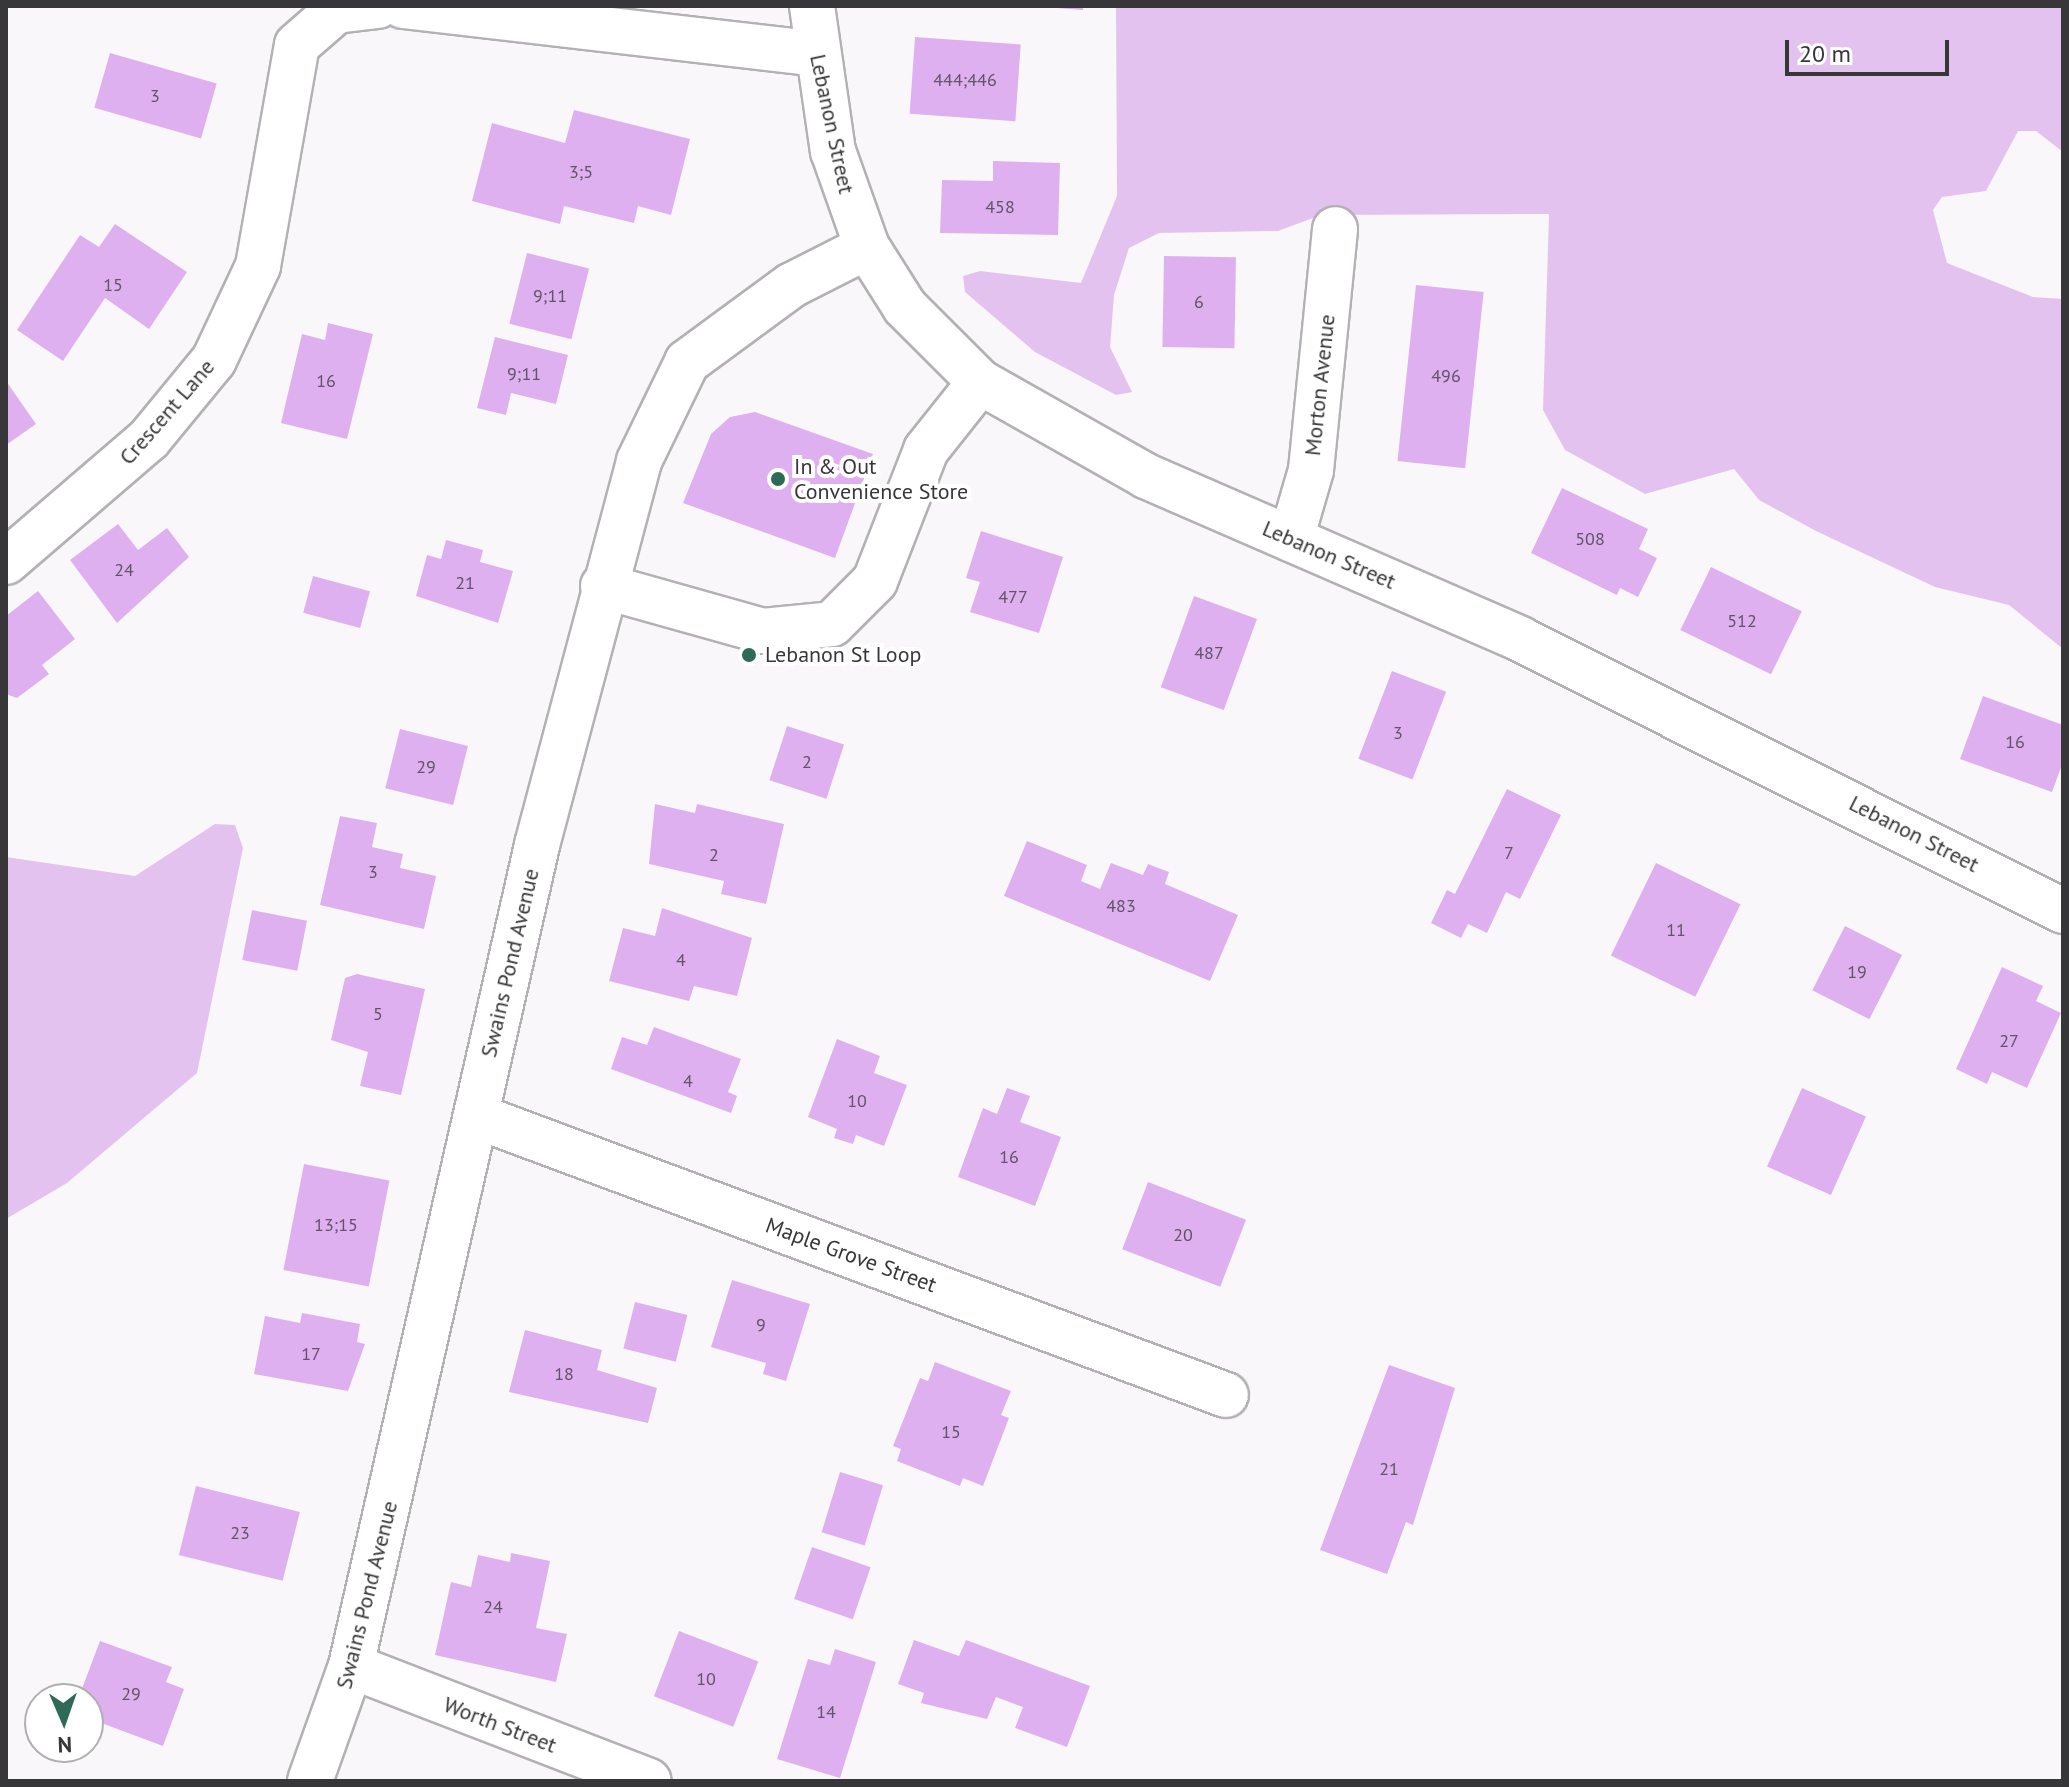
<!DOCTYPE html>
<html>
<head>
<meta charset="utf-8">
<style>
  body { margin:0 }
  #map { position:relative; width:2069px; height:1787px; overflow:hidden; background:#faf7fb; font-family:"PT Sans",sans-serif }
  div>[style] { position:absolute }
  .green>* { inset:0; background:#e4c2f0 }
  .building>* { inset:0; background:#dfb0f0; transform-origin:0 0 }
  .roads { filter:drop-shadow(2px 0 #b4b1b5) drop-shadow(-2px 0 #b4b1b5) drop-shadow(0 2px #b4b1b5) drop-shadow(0 -2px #b4b1b5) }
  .minor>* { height:44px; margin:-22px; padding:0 22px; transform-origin:22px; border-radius:22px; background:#fff }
  .major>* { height:44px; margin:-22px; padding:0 22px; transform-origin:22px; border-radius:22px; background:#fff }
  .dots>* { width:22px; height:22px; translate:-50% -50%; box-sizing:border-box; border:4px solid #fff; border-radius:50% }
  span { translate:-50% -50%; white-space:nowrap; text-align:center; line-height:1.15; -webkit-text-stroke:8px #fff; paint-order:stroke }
  .number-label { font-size:18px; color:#615466 }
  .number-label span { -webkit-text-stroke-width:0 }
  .street-label { font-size:22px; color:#373638 }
  .poi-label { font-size:22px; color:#373638 }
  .left { translate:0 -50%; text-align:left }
  .frame { position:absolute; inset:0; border:8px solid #373638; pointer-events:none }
  .north { position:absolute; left:24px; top:1683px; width:80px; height:80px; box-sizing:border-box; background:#fff; border:2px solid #afafaf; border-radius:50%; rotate:178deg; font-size:22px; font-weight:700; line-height:32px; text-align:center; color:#373638 }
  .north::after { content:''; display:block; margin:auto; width:28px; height:36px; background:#2e6a55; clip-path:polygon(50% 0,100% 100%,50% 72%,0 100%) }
  .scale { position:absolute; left:1785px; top:40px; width:164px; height:36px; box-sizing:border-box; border:4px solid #373638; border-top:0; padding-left:10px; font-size:24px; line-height:28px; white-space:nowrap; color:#373638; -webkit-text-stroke:6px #fff; paint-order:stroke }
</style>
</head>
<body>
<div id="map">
  <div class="green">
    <div style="clip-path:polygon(1116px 6px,2063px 6px,2063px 152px,2036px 131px,2018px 131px,1986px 191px,1942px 197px,1933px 210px,1947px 263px,2033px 297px,2063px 299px,2063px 649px,2009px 605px,1935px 587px,1816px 531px,1759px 500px,1734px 469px,1645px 494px,1565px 450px,1543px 410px,1549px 214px,1321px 215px,1278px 231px,1159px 233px,1129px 248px,1114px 295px,1110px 347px,1132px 392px,1116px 395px,1035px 352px,965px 292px,963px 276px,980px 271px,1081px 283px,1117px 196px)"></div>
    <div style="clip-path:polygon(215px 824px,235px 825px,243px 848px,197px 1073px,67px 1183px,6px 1219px,6px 857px,135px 876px)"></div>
  </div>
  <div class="building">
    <div style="clip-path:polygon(1029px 6px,1083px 6px,1083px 10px)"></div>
    <div style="left:915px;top:37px;width:106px;height:77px;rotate:4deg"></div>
    <div style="left:110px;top:53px;width:111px;height:57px;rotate:16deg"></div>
    <div style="clip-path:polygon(574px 110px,690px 139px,671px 215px,638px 206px,634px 223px,564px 206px,560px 224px,472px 201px,492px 123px,565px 143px)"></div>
    <div style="clip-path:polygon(993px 161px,1060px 163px,1058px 235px,940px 233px,942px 180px,993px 181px)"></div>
    <div style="clip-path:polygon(115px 224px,187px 272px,149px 329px,105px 298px,63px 361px,17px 330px,80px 235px,99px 247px)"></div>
    <div style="left:527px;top:253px;width:64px;height:73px;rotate:14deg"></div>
    <div style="left:1164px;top:256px;width:72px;height:91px;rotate:1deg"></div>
    <div style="left:1416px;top:285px;width:68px;height:177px;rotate:6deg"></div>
    <div style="clip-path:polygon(328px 323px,373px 334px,347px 439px,281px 423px,302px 334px,325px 340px)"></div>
    <div style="clip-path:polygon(495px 337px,568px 355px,556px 404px,511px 393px,506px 415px,477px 408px)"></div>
    <div style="clip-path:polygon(6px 381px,36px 424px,6px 445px)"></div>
    <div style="clip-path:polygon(755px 412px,873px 454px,835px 558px,683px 503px,711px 434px,730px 417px)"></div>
    <div style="clip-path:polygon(1562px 488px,1648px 529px,1639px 549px,1657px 558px,1638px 597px,1620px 588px,1617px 595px,1531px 553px)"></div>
    <div style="clip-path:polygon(118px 524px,138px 550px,167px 528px,189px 557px,117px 623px,70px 560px)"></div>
    <div style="clip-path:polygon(981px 531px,1063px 557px,1039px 633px,970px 612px,980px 582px,966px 578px)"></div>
    <div style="clip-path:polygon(446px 540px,483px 550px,480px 562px,513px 571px,498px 623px,416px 596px,427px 555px,441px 559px)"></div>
    <div style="left:1711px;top:567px;width:101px;height:70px;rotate:26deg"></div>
    <div style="left:313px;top:576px;width:59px;height:38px;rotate:15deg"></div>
    <div style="clip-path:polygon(38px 591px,75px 639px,42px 665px,49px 674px,17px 698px,6px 694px,6px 616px)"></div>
    <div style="left:1194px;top:596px;width:67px;height:97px;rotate:20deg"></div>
    <div style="left:1392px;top:671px;width:58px;height:94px;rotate:21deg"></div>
    <div style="clip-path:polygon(1983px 696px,2063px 725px,2063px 762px,2052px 792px,1960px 759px)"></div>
    <div style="left:787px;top:726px;width:60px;height:57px;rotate:18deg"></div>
    <div style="left:400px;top:729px;width:70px;height:61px;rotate:14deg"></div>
    <div style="clip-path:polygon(1507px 789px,1561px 815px,1520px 899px,1506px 892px,1487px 933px,1468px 924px,1461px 938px,1431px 923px,1447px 890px,1455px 894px)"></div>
    <div style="clip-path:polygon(655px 804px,695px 813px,697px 804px,784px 824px,766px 904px,721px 894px,724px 881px,649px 864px)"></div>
    <div style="clip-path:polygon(340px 816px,377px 823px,372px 847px,403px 854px,400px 868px,436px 876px,424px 929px,320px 905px)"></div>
    <div style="clip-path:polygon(1027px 841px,1087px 865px,1081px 881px,1100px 889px,1111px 863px,1143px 875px,1148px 864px,1169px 872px,1165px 884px,1238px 915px,1210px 981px,1004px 896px)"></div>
    <div style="left:1656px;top:863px;width:94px;height:103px;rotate:26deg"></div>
    <div style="clip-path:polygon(662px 908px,752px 938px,737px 996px,694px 986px,689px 1001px,609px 981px,623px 928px,655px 936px)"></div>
    <div style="left:252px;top:910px;width:56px;height:51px;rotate:11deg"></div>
    <div style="left:1845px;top:926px;width:64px;height:72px;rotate:27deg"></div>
    <div style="clip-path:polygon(2002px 967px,2043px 986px,2036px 1001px,2061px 1013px,2027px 1088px,1992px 1072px,1987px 1084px,1956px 1069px)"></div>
    <div style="clip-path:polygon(357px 974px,425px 989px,401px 1095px,360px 1086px,368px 1052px,331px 1040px,345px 978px)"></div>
    <div style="clip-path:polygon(654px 1027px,741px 1059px,728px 1092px,737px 1096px,731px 1113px,611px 1069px,622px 1037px,647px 1045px)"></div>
    <div style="clip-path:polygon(837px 1039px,880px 1056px,874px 1073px,907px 1085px,884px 1146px,856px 1135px,853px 1144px,834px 1138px,837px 1129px,808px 1117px)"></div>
    <div style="clip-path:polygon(1007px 1088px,1030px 1096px,1020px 1122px,1061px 1137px,1035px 1206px,958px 1177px,983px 1108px,997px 1114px)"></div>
    <div style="left:1802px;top:1088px;width:70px;height:86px;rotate:24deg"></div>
    <div style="left:304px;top:1164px;width:87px;height:108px;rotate:11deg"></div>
    <div style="left:1148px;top:1182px;width:105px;height:72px;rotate:21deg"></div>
    <div style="clip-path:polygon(732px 1280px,810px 1304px,786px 1381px,763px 1374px,766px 1363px,711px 1347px)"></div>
    <div style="left:635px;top:1302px;width:54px;height:48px;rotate:14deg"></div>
    <div style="clip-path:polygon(302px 1313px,360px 1324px,357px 1342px,365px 1344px,348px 1391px,254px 1374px,265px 1316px,300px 1323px)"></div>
    <div style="clip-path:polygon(525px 1330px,602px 1350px,597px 1370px,657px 1388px,648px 1423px,509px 1392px)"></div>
    <div style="clip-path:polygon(935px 1362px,1011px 1391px,1001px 1415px,1009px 1418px,983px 1486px,963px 1478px,960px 1486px,897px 1461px,901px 1449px,893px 1446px,920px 1378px,928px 1381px)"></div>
    <div style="clip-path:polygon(1389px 1365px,1455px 1388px,1413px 1525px,1406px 1522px,1387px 1574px,1320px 1550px)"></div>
    <div style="left:840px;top:1472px;width:45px;height:63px;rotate:17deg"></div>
    <div style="left:196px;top:1486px;width:107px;height:71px;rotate:14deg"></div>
    <div style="left:812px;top:1547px;width:62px;height:55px;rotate:19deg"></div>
    <div style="clip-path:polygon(511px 1553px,550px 1561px,536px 1628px,567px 1634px,556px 1682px,435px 1655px,451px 1582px,471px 1587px,478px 1555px,510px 1562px)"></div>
    <div style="left:679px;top:1631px;width:85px;height:70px;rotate:21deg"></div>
    <div style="clip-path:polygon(914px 1640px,959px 1656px,966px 1640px,1090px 1686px,1067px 1747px,1015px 1728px,1023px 1707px,996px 1697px,987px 1719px,921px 1703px,924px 1693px,898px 1684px)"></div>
    <div style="clip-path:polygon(100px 1641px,172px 1667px,166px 1682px,184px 1689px,163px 1746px,88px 1718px,88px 1699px,78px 1699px)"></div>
    <div style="clip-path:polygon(835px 1649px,876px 1662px,840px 1778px,777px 1759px,808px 1659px,830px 1665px)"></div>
  </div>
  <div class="roads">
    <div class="minor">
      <div style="left:403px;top:6px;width:415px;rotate:6.6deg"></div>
      <div style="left:1291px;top:539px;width:72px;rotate:-73.8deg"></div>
      <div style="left:1311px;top:470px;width:242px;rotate:-84.3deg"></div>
      <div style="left:6px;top:562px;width:189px;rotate:-40.7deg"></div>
      <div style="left:149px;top:439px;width:102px;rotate:-50.6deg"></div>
      <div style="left:214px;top:360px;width:104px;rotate:-64.9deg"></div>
      <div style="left:258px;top:266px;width:224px;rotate:-80deg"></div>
      <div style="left:297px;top:45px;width:52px;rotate:-41.1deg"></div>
      <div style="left:336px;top:11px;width:42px;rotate:-6.8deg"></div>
      <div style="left:603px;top:586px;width:166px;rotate:15.7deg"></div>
      <div style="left:763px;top:631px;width:69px;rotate:-5.8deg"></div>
      <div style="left:832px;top:624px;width:61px;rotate:-45deg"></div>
      <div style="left:875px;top:581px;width:141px;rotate:-68.7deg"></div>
      <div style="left:926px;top:450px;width:87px;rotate:-51.5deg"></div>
      <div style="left:476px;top:1116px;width:800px;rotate:20.41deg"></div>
      <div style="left:351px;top:1666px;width:319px;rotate:21.1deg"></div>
      <div style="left:310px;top:1781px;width:122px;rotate:-70.4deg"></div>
      <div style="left:351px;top:1666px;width:842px;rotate:-77.23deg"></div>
      <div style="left:537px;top:845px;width:397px;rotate:-75.1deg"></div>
      <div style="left:639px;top:461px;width:110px;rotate:-64.1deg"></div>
      <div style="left:687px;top:362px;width:130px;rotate:-36.3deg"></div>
      <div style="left:792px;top:285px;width:84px;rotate:-26.9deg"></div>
    </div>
    <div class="major">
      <div style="left:812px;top:6px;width:147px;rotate:81.8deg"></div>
      <div style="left:833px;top:151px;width:102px;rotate:70.5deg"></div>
      <div style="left:867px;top:247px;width:71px;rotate:57.7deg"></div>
      <div style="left:905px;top:307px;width:106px;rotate:45deg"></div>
      <div style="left:980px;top:382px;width:191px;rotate:29.5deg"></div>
      <div style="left:1146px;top:476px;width:408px;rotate:23.5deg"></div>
      <div style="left:1520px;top:639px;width:607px;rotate:26.61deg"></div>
    </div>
  </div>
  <div class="dots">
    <div style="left:778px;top:479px;background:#2e6a55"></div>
    <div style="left:749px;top:655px;background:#2e6a55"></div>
  </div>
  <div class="number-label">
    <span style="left:965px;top:80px">444;446</span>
    <span style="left:155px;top:96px">3</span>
    <span style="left:581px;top:172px">3;5</span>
    <span style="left:1000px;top:207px">458</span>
    <span style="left:113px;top:285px">15</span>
    <span style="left:550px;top:296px">9;11</span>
    <span style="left:1199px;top:302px">6</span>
    <span style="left:524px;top:374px">9;11</span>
    <span style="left:1446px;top:376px">496</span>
    <span style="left:326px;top:381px">16</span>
    <span style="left:1590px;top:539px">508</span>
    <span style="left:124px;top:570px">24</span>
    <span style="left:465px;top:583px">21</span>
    <span style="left:1013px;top:597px">477</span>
    <span style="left:1742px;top:621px">512</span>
    <span style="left:1209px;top:653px">487</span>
    <span style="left:1398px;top:733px">3</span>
    <span style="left:2015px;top:742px">16</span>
    <span style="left:807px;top:762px">2</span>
    <span style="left:426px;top:767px">29</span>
    <span style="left:1509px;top:853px">7</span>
    <span style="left:714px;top:855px">2</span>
    <span style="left:373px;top:872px">3</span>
    <span style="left:1121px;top:906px">483</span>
    <span style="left:1676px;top:930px">11</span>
    <span style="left:681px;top:960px">4</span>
    <span style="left:1857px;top:972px">19</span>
    <span style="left:378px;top:1014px">5</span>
    <span style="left:2009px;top:1041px">27</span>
    <span style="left:688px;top:1081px">4</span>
    <span style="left:857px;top:1101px">10</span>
    <span style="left:1009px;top:1157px">16</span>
    <span style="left:336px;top:1225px">13;15</span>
    <span style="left:1183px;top:1235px">20</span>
    <span style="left:761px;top:1325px">9</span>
    <span style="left:311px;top:1354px">17</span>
    <span style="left:564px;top:1374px">18</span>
    <span style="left:951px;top:1432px">15</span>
    <span style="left:1389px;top:1469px">21</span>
    <span style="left:240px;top:1533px">23</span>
    <span style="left:493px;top:1607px">24</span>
    <span style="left:706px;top:1679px">10</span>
    <span style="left:131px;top:1694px">29</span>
    <span style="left:826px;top:1712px">14</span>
  </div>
  <div class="street-label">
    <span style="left:832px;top:124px;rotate:78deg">Lebanon Street</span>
    <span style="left:1320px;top:385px;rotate:-84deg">Morton Avenue</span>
    <span style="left:167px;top:412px;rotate:-49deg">Crescent Lane</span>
    <span style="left:1329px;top:555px;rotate:23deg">Lebanon Street</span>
    <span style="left:1914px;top:834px;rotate:27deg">Lebanon Street</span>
    <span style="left:510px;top:963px;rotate:-77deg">Swains Pond Avenue</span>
    <span style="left:851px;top:1255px;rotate:20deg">Maple Grove Street</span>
    <span style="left:367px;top:1595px;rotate:-76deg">Swains Pond Avenue</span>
    <span style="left:500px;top:1725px;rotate:21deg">Worth Street</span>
  </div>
  <div class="poi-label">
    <span class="left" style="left:794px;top:479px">In &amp; Out<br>Convenience Store</span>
    <span class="left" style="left:765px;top:655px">Lebanon St Loop</span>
  </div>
  <div class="frame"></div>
  <div class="north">N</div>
  <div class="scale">20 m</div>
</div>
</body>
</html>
